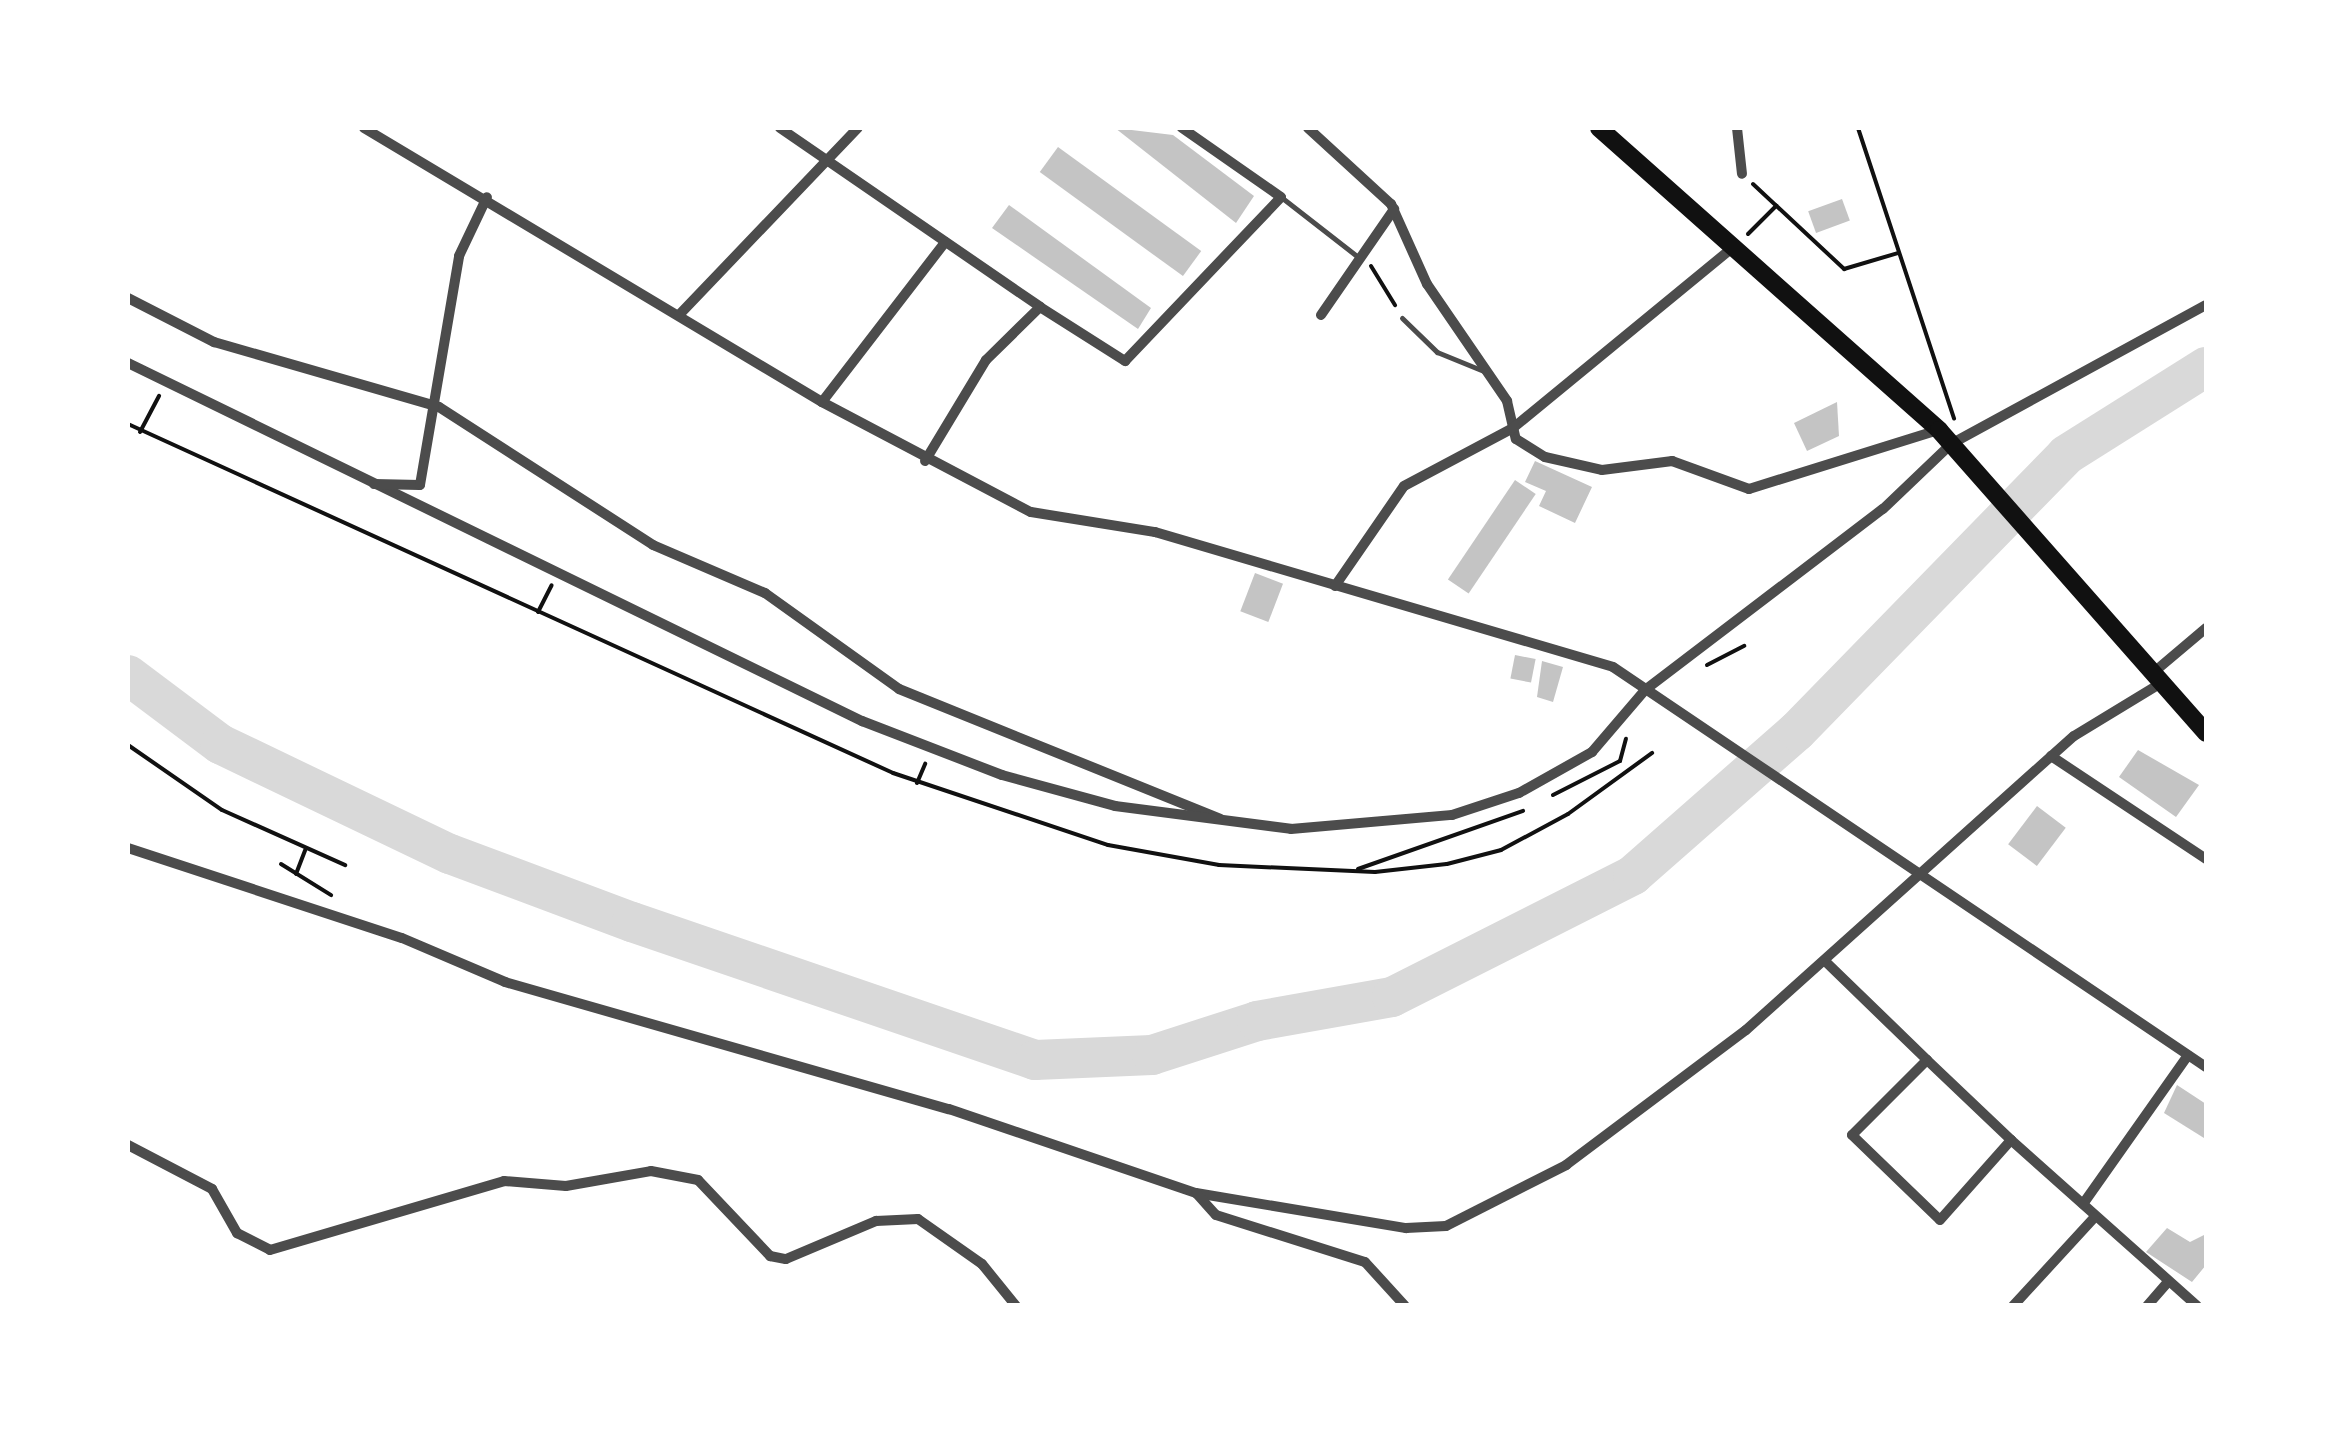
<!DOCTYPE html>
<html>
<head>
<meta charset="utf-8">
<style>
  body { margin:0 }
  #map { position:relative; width:2334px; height:1433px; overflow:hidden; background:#fff; font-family:Cabin,sans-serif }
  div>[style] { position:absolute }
  .river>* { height:40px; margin:-20px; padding:0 20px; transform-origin:20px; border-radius:20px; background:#d9d9d9 }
  .building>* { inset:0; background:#c4c4c4; transform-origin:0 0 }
  .path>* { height:4px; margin:-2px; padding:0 2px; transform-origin:2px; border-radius:2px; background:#111 }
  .service>* { height:5px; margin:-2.5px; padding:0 2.5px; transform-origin:2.5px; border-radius:2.5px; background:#4c4c4c }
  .minor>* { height:10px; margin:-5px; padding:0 5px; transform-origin:5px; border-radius:5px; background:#4c4c4c }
  .trunk>* { height:18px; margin:-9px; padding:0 9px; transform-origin:9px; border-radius:9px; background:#111 }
  span { translate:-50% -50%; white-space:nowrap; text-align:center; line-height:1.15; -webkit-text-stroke:8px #fff; paint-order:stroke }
  .frame { position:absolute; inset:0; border:130px solid #fff; pointer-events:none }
</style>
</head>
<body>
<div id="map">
  <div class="river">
    <div style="left:128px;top:675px;width:115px;rotate:36.9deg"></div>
    <div style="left:220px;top:744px;width:255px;rotate:25.6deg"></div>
    <div style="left:450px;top:854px;width:194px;rotate:20.5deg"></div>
    <div style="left:632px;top:922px;width:426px;rotate:18.9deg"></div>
    <div style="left:1035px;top:1060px;width:117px;rotate:-2.4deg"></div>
    <div style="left:1152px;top:1055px;width:110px;rotate:-17.9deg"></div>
    <div style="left:1257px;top:1021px;width:137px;rotate:-10.1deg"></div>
    <div style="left:1392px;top:997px;width:270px;rotate:-26.8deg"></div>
    <div style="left:1633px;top:875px;width:218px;rotate:-41.3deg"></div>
    <div style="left:1797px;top:731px;width:385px;rotate:-45.7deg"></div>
    <div style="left:2066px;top:455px;width:165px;rotate:-32.2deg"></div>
  </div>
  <div class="building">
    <div style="clip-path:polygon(1115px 128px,1173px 135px,1254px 196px,1236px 223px)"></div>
    <div style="left:1058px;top:147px;width:177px;height:31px;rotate:36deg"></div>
    <div style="left:1842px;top:199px;width:23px;height:36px;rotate:70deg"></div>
    <div style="clip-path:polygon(1009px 205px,1151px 308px,1138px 329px,992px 228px)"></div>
    <div style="clip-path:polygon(1837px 402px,1839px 436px,1807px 451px,1794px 423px)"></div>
    <div style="clip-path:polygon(1535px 461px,1592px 487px,1575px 523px,1539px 506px,1546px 491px,1525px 482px)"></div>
    <div style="left:1515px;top:480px;width:25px;height:120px;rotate:34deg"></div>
    <div style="left:1255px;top:573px;width:30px;height:41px;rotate:21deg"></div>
    <div style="left:1515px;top:655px;width:21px;height:24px;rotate:11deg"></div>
    <div style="clip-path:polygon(1542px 661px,1563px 667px,1553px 702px,1537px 697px)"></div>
    <div style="clip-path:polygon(2138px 750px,2199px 785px,2176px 817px,2119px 777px)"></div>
    <div style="left:2037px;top:806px;width:36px;height:48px;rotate:37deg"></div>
    <div style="clip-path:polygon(2177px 1085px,2206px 1104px,2204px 1138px,2164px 1113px)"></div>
    <div style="clip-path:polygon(2167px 1228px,2190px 1242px,2206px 1234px,2206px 1265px,2192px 1282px,2146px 1252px)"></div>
  </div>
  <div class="path">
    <div style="left:1858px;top:128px;width:306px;rotate:71.7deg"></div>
    <div style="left:1753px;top:184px;width:125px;rotate:43deg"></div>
    <div style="left:1844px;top:269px;width:56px;rotate:-16.5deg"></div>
    <div style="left:1748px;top:234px;width:40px;rotate:-45deg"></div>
    <div style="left:1371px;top:266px;width:46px;rotate:58.4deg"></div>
    <div style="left:128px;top:424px;width:841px;rotate:24.52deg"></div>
    <div style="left:893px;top:773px;width:227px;rotate:18.5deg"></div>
    <div style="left:1108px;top:845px;width:113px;rotate:10.2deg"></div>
    <div style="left:1219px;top:865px;width:156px;rotate:2.6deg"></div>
    <div style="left:1375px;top:872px;width:72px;rotate:-6.3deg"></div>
    <div style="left:1447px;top:864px;width:56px;rotate:-14.5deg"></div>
    <div style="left:1501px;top:850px;width:76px;rotate:-28.2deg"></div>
    <div style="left:1568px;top:814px;width:104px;rotate:-36deg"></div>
    <div style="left:140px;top:432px;width:41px;rotate:-62.2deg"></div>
    <div style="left:538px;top:612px;width:30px;rotate:-63deg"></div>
    <div style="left:1707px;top:665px;width:42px;rotate:-27.2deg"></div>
    <div style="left:128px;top:745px;width:114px;rotate:34.7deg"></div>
    <div style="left:222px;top:810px;width:135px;rotate:24.1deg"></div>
    <div style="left:917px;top:783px;width:21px;rotate:-67deg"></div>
    <div style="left:1553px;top:795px;width:75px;rotate:-26.9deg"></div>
    <div style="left:1620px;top:761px;width:23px;rotate:-75deg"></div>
    <div style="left:281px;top:864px;width:59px;rotate:31.8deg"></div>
    <div style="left:1358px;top:869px;width:175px;rotate:-19.4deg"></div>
    <div style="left:296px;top:874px;width:26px;rotate:-69deg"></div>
  </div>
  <div class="service">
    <div style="left:1281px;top:197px;width:98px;rotate:37.9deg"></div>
    <div style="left:1402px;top:318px;width:49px;rotate:44.2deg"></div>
    <div style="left:1437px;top:352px;width:53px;rotate:22.2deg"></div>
  </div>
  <div class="minor">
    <div style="left:364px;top:128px;width:534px;rotate:30.89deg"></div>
    <div style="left:822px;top:402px;width:236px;rotate:27.8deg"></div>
    <div style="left:1031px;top:512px;width:126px;rotate:9.2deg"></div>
    <div style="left:1155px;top:532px;width:477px;rotate:16.4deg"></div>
    <div style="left:1613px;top:667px;width:715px;rotate:34deg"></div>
    <div style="left:780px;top:128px;width:316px;rotate:34.5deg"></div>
    <div style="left:1040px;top:307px;width:76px;rotate:135.5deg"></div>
    <div style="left:986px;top:360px;width:118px;rotate:121.1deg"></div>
    <div style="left:1308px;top:128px;width:113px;rotate:42.5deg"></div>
    <div style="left:1391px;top:204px;width:88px;rotate:65.8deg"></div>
    <div style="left:1427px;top:284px;width:142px;rotate:55.6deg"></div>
    <div style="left:1507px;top:401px;width:39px;rotate:77deg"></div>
    <div style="left:1516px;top:439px;width:34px;rotate:32deg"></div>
    <div style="left:1545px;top:457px;width:58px;rotate:12.8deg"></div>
    <div style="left:1602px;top:470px;width:71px;rotate:-7.3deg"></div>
    <div style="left:1672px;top:461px;width:82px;rotate:20deg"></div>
    <div style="left:1749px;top:489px;width:199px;rotate:-17.3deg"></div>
    <div style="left:1737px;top:128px;width:46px;rotate:83.8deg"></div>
    <div style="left:128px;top:298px;width:97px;rotate:27.1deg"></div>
    <div style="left:214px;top:342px;width:234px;rotate:16.1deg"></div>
    <div style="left:439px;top:407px;width:255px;rotate:32.8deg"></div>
    <div style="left:653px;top:545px;width:122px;rotate:23.2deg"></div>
    <div style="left:765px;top:593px;width:165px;rotate:35.6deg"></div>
    <div style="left:899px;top:689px;width:346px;rotate:22deg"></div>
    <div style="left:1040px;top:307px;width:101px;rotate:32.4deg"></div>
    <div style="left:1125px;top:361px;width:226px;rotate:-46.4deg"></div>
    <div style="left:1281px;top:197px;width:121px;rotate:-145.1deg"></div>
    <div style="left:679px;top:315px;width:259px;rotate:-46.3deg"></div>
    <div style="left:1321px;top:315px;width:129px;rotate:-55.4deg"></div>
    <div style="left:128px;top:363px;width:817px;rotate:26deg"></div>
    <div style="left:862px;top:721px;width:150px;rotate:21.1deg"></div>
    <div style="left:1002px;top:775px;width:117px;rotate:15.3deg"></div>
    <div style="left:1115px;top:806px;width:177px;rotate:7.4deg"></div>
    <div style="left:1291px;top:829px;width:162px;rotate:-5deg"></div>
    <div style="left:1452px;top:815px;width:71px;rotate:-18.2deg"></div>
    <div style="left:1519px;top:793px;width:84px;rotate:-29.3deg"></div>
    <div style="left:1592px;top:752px;width:82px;rotate:-49.5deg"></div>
    <div style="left:1645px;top:690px;width:299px;rotate:-37.3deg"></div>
    <div style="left:1883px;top:509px;width:94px;rotate:-43.7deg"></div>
    <div style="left:1951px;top:444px;width:290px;rotate:-28.6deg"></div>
    <div style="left:822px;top:402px;width:202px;rotate:-52.4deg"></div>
    <div style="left:374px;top:484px;width:46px;rotate:1.2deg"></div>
    <div style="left:420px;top:485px;width:232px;rotate:-80.3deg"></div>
    <div style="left:459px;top:256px;width:65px;rotate:-64.6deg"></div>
    <div style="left:1335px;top:586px;width:121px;rotate:-55.4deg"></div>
    <div style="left:1404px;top:486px;width:123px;rotate:-28deg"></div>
    <div style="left:1513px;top:428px;width:285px;rotate:-39.4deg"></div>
    <div style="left:2154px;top:672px;width:68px;rotate:-40.2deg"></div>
    <div style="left:2051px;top:756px;width:186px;rotate:33.6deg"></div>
    <div style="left:128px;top:848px;width:288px;rotate:18.2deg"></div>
    <div style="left:402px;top:938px;width:112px;rotate:23.1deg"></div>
    <div style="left:505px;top:982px;width:462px;rotate:16deg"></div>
    <div style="left:949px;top:1109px;width:261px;rotate:18.8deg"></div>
    <div style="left:1196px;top:1193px;width:213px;rotate:9.5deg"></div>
    <div style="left:1406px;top:1228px;width:40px;rotate:-2.9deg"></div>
    <div style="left:1446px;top:1226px;width:135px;rotate:-26.9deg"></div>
    <div style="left:1566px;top:1165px;width:225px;rotate:-36.9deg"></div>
    <div style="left:1746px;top:1030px;width:440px;rotate:-41.9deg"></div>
    <div style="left:2074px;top:736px;width:102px;rotate:-31.3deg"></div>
    <div style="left:1827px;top:963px;width:139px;rotate:44.1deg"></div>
    <div style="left:1927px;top:1060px;width:106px;rotate:135deg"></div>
    <div style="left:1852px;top:1135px;width:122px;rotate:44deg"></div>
    <div style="left:1940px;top:1220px;width:107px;rotate:-48.4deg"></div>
    <div style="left:2011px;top:1140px;width:249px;rotate:41.7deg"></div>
    <div style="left:1927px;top:1060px;width:116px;rotate:43.6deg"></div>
    <div style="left:128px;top:1145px;width:95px;rotate:27.6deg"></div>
    <div style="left:212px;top:1189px;width:51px;rotate:60.4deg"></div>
    <div style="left:237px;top:1233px;width:37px;rotate:27deg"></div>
    <div style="left:270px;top:1250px;width:244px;rotate:-16.4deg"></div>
    <div style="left:504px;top:1181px;width:62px;rotate:4.6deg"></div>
    <div style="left:566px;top:1186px;width:86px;rotate:-10deg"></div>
    <div style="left:651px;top:1171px;width:48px;rotate:10.8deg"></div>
    <div style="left:698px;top:1180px;width:105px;rotate:46.5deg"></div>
    <div style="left:770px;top:1256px;width:16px;rotate:11deg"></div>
    <div style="left:786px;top:1259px;width:98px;rotate:-22.9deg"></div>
    <div style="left:876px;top:1221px;width:42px;rotate:-2.7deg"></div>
    <div style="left:918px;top:1219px;width:78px;rotate:35.1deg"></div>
    <div style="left:982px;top:1264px;width:54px;rotate:51deg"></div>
    <div style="left:1197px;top:1194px;width:28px;rotate:48deg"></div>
    <div style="left:1216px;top:1215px;width:156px;rotate:17.5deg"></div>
    <div style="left:1365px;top:1262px;width:59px;rotate:47.7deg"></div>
    <div style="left:2083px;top:1204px;width:182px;rotate:-54.8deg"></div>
    <div style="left:2013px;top:1306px;width:120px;rotate:-47.4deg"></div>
    <div style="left:2147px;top:1306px;width:29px;rotate:-49deg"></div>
  </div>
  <div class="trunk">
    <div style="left:1599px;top:128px;width:455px;rotate:41.6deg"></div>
    <div style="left:1939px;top:430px;width:404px;rotate:48.6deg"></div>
  </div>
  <div class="frame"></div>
</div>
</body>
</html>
